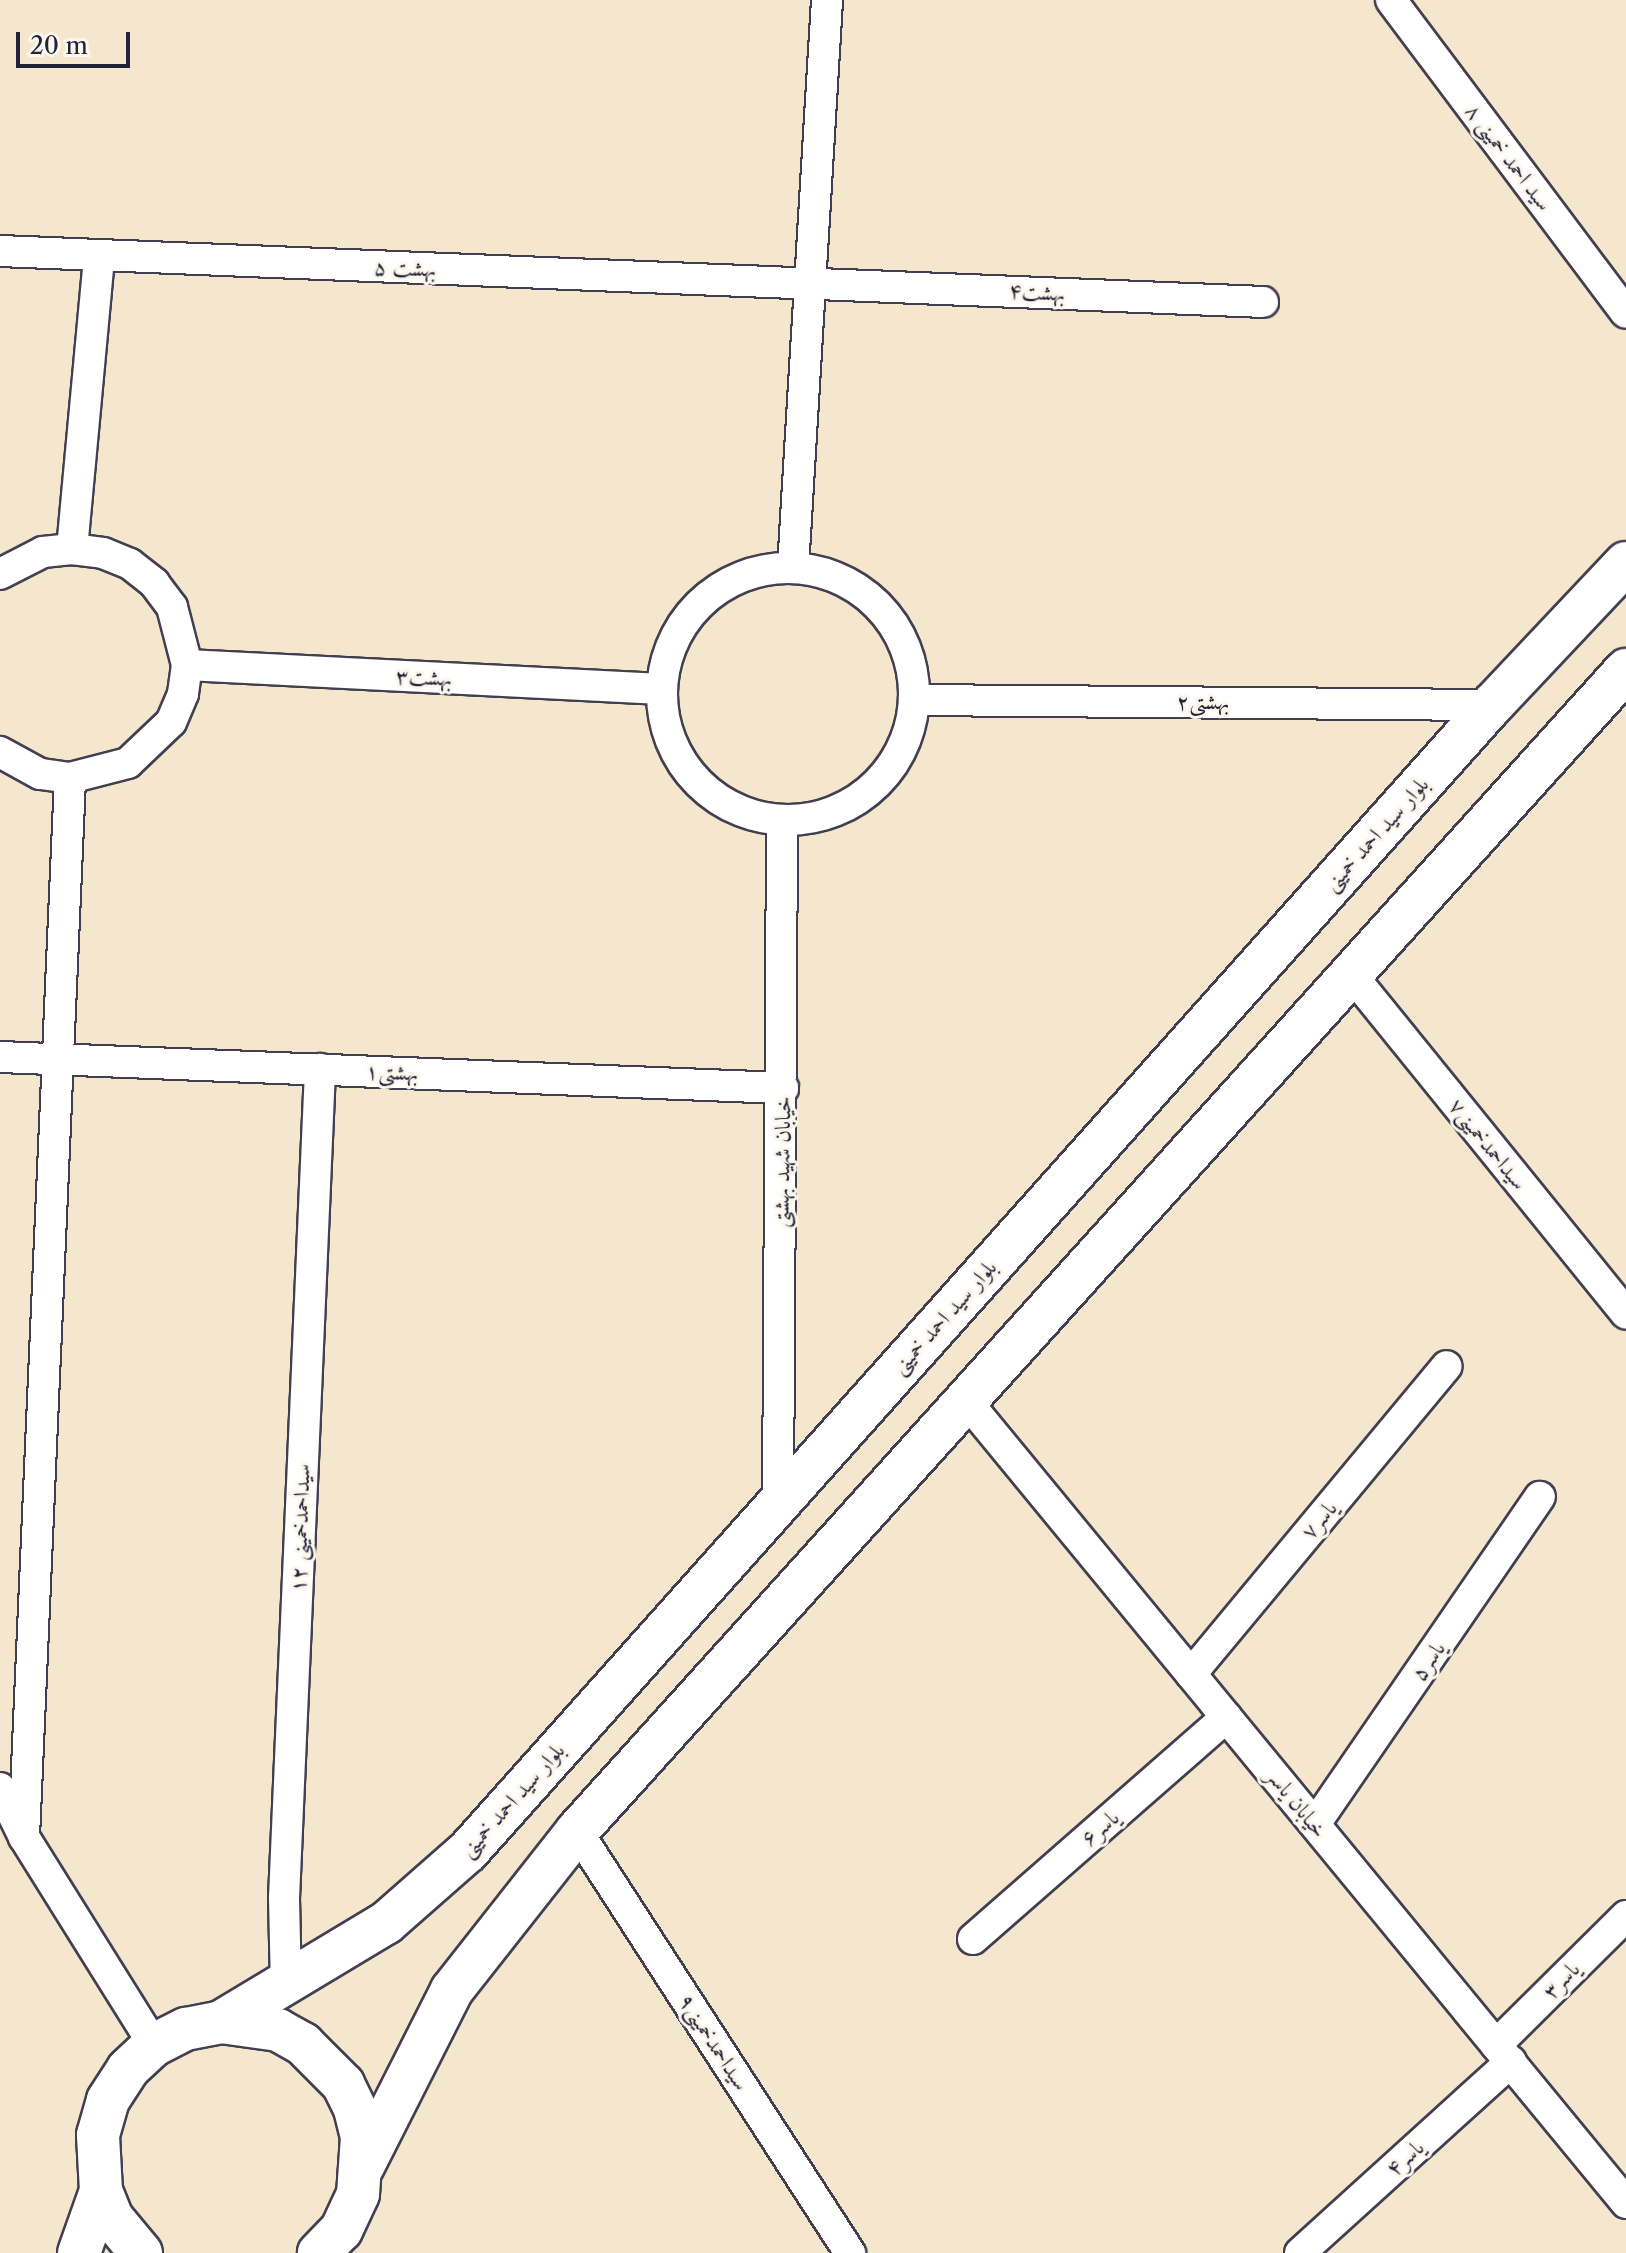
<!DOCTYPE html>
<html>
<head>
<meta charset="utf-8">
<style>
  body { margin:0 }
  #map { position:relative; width:1626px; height:2253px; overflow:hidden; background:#f5e6ce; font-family:"Libre Caslon Text",Amiri,serif }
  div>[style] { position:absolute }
  .roads { filter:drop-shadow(2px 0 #423f51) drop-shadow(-2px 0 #423f51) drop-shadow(0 2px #423f51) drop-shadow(0 -2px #423f51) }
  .minor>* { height:30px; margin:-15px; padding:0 15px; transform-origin:15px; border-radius:15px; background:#fff }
  .minor>.ring { margin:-15px; padding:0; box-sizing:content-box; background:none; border:30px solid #fff; border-radius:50% }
  .secondary>* { height:42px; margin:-21px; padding:0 21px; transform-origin:21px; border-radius:21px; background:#fff }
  span { translate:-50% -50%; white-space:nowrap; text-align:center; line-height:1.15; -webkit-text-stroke:6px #fbf7ec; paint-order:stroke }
  .street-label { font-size:22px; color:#22223b }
  .scale { position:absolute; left:16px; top:32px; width:114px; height:36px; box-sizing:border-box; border:4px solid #22223b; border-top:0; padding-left:10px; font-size:24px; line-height:28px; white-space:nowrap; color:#22223b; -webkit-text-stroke:6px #fbf7ec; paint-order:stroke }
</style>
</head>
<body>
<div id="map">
  <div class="roads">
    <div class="minor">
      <div style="left:1391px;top:0;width:391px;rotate:53.1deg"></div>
      <div style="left:0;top:251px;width:1264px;rotate:2.31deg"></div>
      <div style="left:72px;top:549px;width:292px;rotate:-84.7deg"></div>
      <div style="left:793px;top:568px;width:569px;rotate:-86.57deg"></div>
      <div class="ring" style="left:662px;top:568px;width:222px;height:222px"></div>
      <div style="left:0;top:574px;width:48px;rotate:-27.1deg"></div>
      <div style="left:43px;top:552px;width:29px;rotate:-6deg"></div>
      <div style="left:72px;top:549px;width:31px;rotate:7deg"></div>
      <div style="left:103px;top:553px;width:29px;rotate:22deg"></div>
      <div style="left:130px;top:564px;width:31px;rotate:38deg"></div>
      <div style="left:154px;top:583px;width:30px;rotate:53deg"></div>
      <div style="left:172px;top:607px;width:60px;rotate:75.5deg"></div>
      <div style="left:187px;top:665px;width:29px;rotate:98deg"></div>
      <div style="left:183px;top:694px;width:30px;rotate:113deg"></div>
      <div style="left:171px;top:722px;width:59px;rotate:136.4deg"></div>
      <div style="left:128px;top:763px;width:60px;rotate:165.5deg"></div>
      <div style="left:70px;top:778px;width:30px;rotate:-172deg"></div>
      <div style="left:40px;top:774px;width:46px;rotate:-151.2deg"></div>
      <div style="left:187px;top:665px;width:475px;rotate:2.9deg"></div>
      <div style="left:915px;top:700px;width:577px;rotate:0.5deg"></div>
      <div style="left:1351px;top:974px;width:437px;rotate:51deg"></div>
      <div style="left:0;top:1057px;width:784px;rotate:2.27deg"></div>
      <div style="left:968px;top:1403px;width:1036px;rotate:50.56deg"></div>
      <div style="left:778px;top:1503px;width:683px;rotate:-89.66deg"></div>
      <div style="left:1191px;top:1674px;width:400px;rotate:-50.3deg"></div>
      <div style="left:0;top:1788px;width:55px;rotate:63.9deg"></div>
      <div style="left:24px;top:1837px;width:245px;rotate:58deg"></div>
      <div style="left:1315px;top:1824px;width:397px;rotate:-55.5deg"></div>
      <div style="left:577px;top:1831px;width:503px;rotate:57.1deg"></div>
      <div style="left:24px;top:1837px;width:1060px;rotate:-87.51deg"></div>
      <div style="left:973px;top:1939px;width:337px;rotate:-41.2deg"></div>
      <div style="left:286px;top:1987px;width:89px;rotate:-91.3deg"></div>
      <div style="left:284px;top:1898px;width:830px;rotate:-87.51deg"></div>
      <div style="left:1496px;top:2045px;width:183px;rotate:-44.8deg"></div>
      <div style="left:1300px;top:2253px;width:285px;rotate:-42.2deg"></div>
    </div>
    <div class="secondary">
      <div style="left:221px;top:2022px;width:192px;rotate:-31deg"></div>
      <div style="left:386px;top:1923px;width:109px;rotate:-41.3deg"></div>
      <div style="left:468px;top:1851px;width:1537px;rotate:-48.22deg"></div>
      <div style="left:1492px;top:705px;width:195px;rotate:-46.7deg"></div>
      <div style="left:363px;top:2166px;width:197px;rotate:-63.2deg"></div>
      <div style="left:452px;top:1990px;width:202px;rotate:-51.8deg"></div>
      <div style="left:577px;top:1831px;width:1565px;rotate:-47.9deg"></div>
      <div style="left:79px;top:2253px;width:66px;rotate:-70.5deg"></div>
      <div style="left:141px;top:2253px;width:45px;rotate:-129.6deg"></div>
      <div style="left:112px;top:2218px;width:29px;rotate:-112deg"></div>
      <div style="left:101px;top:2191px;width:56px;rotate:-93.1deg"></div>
      <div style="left:98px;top:2135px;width:36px;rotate:-74deg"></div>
      <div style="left:108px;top:2100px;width:37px;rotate:-57deg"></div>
      <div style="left:128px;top:2069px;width:35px;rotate:-43deg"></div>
      <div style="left:154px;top:2045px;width:36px;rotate:-27deg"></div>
      <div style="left:186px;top:2029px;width:36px;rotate:-11deg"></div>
      <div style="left:221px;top:2022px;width:58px;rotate:8deg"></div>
      <div style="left:278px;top:2030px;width:29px;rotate:29deg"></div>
      <div style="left:303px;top:2044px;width:57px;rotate:45deg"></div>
      <div style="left:343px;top:2084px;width:28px;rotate:64deg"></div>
      <div style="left:355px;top:2109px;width:29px;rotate:76deg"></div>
      <div style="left:362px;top:2137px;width:57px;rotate:94deg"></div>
      <div style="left:358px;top:2194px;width:40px;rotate:115deg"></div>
      <div style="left:341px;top:2230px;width:32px;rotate:134deg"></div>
    </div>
  </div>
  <div class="street-label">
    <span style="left:1509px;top:157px;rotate:53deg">سید احمد خمینی ۸</span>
    <span style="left:405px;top:268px;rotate:2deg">بهشت ۵</span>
    <span style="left:1037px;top:292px;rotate:3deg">بهشت۴</span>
    <span style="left:424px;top:677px;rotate:3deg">بهشت۳</span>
    <span style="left:1203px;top:702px">بهشتی۲</span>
    <span style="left:1376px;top:834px;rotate:-48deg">بلوار سید احمد خمینی</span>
    <span style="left:392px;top:1072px;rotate:2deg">بهشتی۱</span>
    <span style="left:1488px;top:1144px;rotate:51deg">سیداحمدخمینی۷</span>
    <span style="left:782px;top:1162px;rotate:-89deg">خیابان شهید بهشتی</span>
    <span style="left:944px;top:1317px;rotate:-48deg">بلوار سید احمد خمینی</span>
    <span style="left:1319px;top:1520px;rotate:-50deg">یاسر۷</span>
    <span style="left:300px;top:1528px;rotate:-88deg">سیداحمدخمینی ۱۲</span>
    <span style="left:1428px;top:1661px;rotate:-55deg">یاسر۵</span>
    <span style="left:512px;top:1800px;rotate:-48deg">بلوار سید احمد خمینی</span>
    <span style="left:1297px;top:1803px;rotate:51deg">خیابان یاسر</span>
    <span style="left:1100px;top:1828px;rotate:-41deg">یاسر۶</span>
    <span style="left:1561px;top:1980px;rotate:-45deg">یاسر۳</span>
    <span style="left:714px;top:2042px;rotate:57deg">سیداحمدخمینی۹</span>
    <span style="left:1405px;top:2158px;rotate:-42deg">یاسر۴</span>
  </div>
  <div class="scale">20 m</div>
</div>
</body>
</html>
